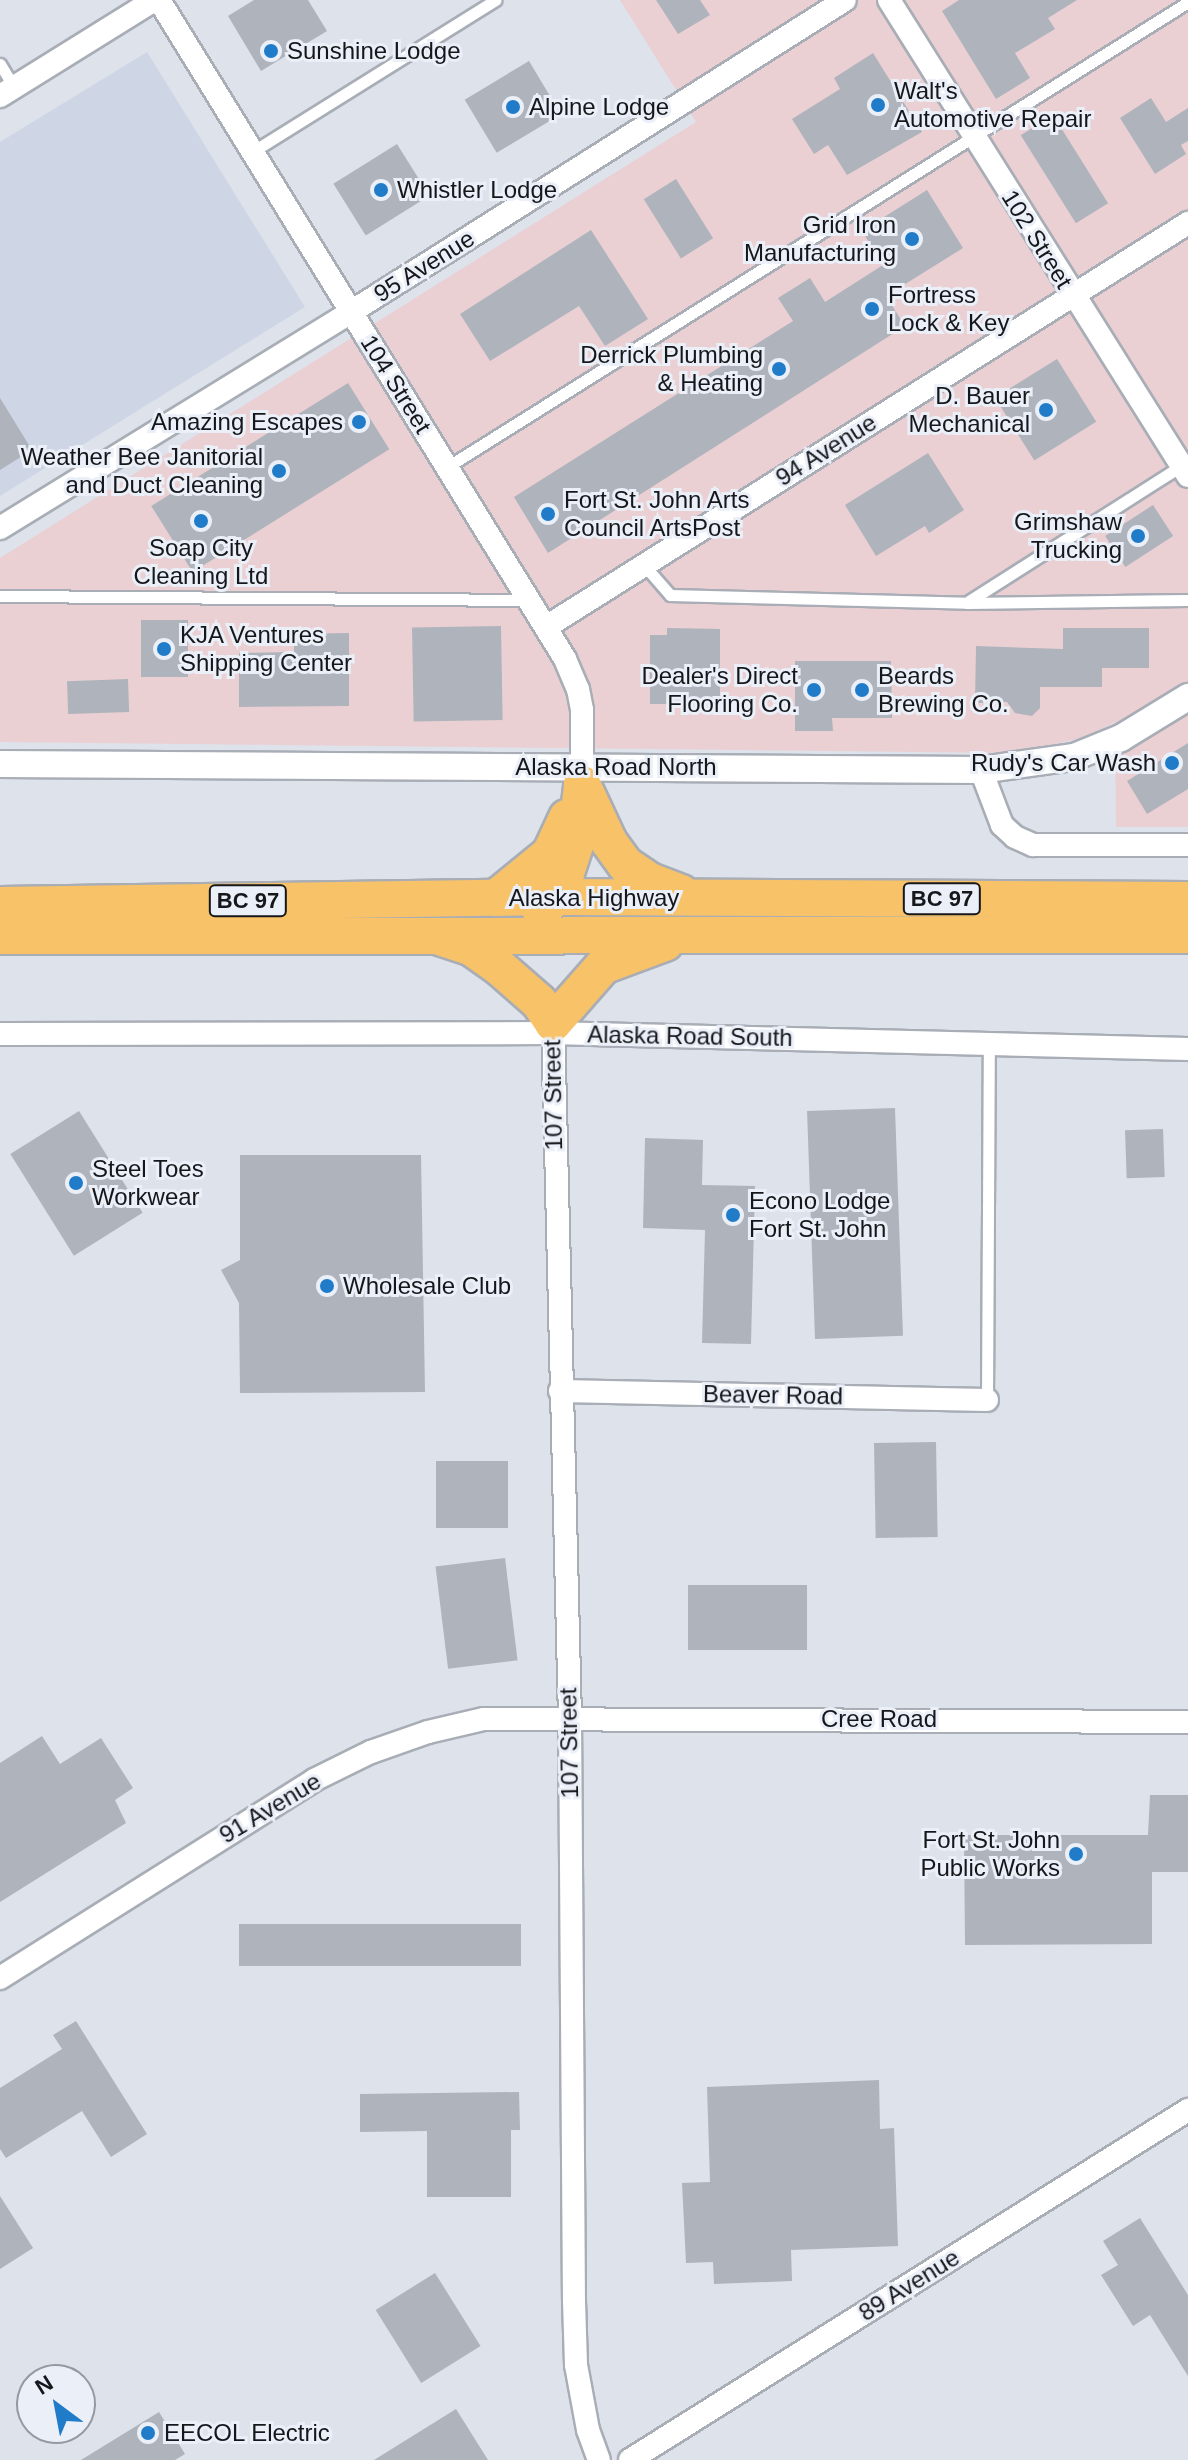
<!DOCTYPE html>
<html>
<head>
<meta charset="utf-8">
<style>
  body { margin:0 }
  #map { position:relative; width:1188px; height:2460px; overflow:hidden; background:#dde2eb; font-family:Arial,sans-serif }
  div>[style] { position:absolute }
  .commercial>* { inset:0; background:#ead0d3 }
  .built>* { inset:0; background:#ced6e6 }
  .building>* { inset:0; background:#aeb3bc; transform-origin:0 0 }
  .roads { filter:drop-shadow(2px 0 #a8adb6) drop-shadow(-2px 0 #a8adb6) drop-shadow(0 2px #a8adb6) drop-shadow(0 -2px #a8adb6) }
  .service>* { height:11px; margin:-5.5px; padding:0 5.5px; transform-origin:5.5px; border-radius:5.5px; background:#fff }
  .minor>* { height:22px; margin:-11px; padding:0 11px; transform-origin:11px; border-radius:11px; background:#fff }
  .tertiary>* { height:26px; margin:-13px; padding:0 13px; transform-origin:13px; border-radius:13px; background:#fff }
  .trunk>* { height:36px; margin:-18px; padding:0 18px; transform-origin:18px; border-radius:18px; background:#f7c268 }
  .dots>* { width:22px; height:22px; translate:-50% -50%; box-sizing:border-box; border:4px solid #eaeff8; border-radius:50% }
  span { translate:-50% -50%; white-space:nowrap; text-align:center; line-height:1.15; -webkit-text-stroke:6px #eaeff8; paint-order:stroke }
  .shield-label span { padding:2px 6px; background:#eaeff8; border:2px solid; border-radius:6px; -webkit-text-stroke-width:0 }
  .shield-label { font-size:22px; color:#16171b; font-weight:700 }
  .poi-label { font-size:24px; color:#16171b }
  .left { translate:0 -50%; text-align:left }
  .right { translate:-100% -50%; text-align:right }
  .street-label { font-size:24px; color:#16171b }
  .north { position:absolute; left:16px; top:2364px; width:80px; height:80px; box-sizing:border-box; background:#eaeff8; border:2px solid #9599a0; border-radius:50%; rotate:328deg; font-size:22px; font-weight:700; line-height:32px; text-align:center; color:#16171b }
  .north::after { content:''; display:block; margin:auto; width:28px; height:36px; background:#207cc9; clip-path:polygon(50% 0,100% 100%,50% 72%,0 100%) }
</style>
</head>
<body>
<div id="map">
  <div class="commercial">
    <div style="clip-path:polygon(620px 0,1188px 0,1188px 827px,1116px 827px,1115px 722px,1083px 738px,1011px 753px,0 742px,0 558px,696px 122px)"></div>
  </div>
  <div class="built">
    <div style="clip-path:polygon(147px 52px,305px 307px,0 496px,0 142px)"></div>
  </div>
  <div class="building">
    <div style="clip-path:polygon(254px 0,308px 0,327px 31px,261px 71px,228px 16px)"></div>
    <div style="clip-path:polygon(656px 0,700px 0,710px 15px,678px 34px)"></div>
    <div style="clip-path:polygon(959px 0,1077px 0,1048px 18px,1055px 29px,1015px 53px,1030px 78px,996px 99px,942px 11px)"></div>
    <div style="clip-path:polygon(873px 53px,922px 132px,847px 175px,828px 145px,814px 154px,792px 119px,840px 89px,834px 78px)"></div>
    <div style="left:529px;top:61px;width:62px;height:75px;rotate:59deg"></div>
    <div style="clip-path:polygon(1151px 98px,1166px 122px,1188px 108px,1188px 141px,1181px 145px,1186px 154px,1155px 174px,1120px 118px)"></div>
    <div style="left:1053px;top:115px;width:104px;height:38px;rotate:58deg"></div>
    <div style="left:397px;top:144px;width:61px;height:75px;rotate:58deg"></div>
    <div style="left:676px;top:179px;width:70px;height:38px;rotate:58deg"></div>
    <div style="clip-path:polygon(927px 190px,963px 248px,886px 296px,905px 326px,548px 553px,514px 497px,793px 321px,778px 298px,810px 278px,825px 302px,883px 265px,862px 231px)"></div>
    <div style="clip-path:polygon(591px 230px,648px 319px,605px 346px,579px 306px,490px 361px,460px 314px)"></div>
    <div style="left:1057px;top:359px;width:74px;height:73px;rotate:58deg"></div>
    <div style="left:348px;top:383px;width:78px;height:232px;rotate:58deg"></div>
    <div style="clip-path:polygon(0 398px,32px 450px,0 470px)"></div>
    <div style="clip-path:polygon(928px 453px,964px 510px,929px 533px,925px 526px,876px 556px,845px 505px)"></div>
    <div style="left:1153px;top:505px;width:37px;height:57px;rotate:57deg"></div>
    <div style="left:141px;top:620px;width:47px;height:57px"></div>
    <div style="left:501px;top:626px;width:94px;height:89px;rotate:89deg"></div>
    <div style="clip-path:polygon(667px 628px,720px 629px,720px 704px,650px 704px,650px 635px,667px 635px)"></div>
    <div style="clip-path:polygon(1063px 628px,1149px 628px,1149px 668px,1102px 668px,1102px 687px,1040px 687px,1040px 708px,1032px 716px,1015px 713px,1007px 702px,975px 703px,976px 646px,1063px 649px)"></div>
    <div style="clip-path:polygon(349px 633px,349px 706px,239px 707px,239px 653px,294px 652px,294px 634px)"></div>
    <div style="clip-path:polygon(795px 661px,891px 661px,892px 718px,832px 718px,833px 731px,795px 731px)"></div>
    <div style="left:128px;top:679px;width:33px;height:61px;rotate:88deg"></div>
    <div style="clip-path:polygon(1188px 743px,1188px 789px,1147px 814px,1127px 781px)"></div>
    <div style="left:895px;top:1108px;width:228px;height:88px;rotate:88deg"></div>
    <div style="left:79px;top:1111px;width:120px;height:81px;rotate:58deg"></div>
    <div style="left:1163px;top:1129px;width:48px;height:38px;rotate:88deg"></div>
    <div style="clip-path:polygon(645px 1138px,703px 1140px,702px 1185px,755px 1186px,751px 1344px,702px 1343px,705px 1230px,643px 1228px)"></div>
    <div style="clip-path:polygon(240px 1155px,421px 1155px,425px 1392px,240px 1393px,239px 1303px,221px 1270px,240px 1260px)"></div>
    <div style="left:936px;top:1442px;width:95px;height:62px;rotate:89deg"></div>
    <div style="left:436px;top:1461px;width:72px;height:67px"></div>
    <div style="left:505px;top:1558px;width:103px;height:70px;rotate:83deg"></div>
    <div style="left:688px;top:1585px;width:119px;height:65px"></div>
    <div style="clip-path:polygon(42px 1736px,60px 1764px,101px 1738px,133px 1788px,115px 1800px,126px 1823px,0 1902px,0 1763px)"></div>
    <div style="clip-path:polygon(1150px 1795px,1188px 1795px,1188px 1872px,1152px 1872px,1152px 1944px,965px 1945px,964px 1835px,1148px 1835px)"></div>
    <div style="left:239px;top:1924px;width:282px;height:42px"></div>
    <div style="clip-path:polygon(76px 2021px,147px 2134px,111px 2157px,82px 2111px,6px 2158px,0 2149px,0 2088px,62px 2049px,53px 2035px)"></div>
    <div style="clip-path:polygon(879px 2080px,880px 2129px,894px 2128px,898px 2246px,791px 2250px,792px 2281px,714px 2284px,713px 2262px,686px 2263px,682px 2183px,710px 2182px,707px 2087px)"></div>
    <div style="clip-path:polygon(519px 2092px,520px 2130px,511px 2130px,511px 2197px,427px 2197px,427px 2131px,360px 2132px,360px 2094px)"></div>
    <div style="clip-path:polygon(0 2196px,33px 2248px,0 2269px)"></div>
    <div style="clip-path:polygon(1140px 2218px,1188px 2295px,1188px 2376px,1150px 2315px,1133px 2326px,1101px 2275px,1118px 2265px,1103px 2241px)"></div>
    <div style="left:435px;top:2273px;width:86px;height:70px;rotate:58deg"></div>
    <div style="clip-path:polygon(456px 2409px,488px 2460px,374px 2460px)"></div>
    <div style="clip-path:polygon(159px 2412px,185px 2454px,175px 2460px,81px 2460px)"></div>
  </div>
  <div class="roads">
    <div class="service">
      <div style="left:0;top:64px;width:27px;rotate:59deg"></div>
      <div style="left:252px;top:152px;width:287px;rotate:-32deg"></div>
      <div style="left:447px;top:467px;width:875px;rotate:-32.11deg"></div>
      <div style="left:644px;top:565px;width:40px;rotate:49deg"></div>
      <div style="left:670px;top:595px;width:297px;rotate:1.5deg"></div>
      <div style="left:967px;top:603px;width:221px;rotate:-0.8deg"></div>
      <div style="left:0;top:596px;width:529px;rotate:0.43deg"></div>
      <div style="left:969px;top:601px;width:255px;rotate:-32.5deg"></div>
      <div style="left:987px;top:1400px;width:359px;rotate:-89.7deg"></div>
    </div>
    <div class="minor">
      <div style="left:159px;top:0;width:774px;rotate:58.36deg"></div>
      <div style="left:565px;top:659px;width:33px;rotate:67deg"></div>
      <div style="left:578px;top:689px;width:21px;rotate:79deg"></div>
      <div style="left:582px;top:710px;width:74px;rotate:90deg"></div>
      <div style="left:889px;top:0;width:562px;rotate:57.86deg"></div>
      <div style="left:0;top:96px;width:181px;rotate:-31.9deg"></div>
      <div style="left:0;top:528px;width:412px;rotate:-31.6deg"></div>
      <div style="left:351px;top:312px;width:584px;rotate:-32.28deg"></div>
      <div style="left:546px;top:627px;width:759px;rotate:-32.18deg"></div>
      <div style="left:981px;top:770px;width:59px;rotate:69.1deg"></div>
      <div style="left:1002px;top:825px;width:18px;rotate:43deg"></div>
      <div style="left:1015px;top:837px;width:20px;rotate:24deg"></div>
      <div style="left:1033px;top:845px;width:155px"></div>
      <div style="left:553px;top:1023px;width:694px;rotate:88.6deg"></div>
      <div style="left:570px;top:1717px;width:584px;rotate:89.61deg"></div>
      <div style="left:574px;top:2301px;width:64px;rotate:88.2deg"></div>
      <div style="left:576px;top:2365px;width:66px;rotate:79.5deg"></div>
      <div style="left:588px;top:2430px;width:32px;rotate:70deg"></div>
      <div style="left:0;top:1034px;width:551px;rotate:-0.1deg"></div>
      <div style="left:551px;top:1033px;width:637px;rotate:1.44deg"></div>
      <div style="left:560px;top:1391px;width:427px;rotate:1.2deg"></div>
      <div style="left:0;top:1978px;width:371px;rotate:-32.2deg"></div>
      <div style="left:314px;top:1780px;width:64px;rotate:-26.2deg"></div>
      <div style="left:371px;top:1752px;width:60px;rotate:-19.3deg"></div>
      <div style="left:428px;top:1732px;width:57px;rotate:-13.1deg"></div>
      <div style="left:484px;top:1719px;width:704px;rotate:0.24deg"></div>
      <div style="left:630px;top:2460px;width:659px;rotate:-32.1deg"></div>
    </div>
    <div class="tertiary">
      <div style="left:0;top:764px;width:981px;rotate:0.35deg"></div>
      <div style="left:981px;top:770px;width:94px;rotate:-8deg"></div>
      <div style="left:1074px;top:757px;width:51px;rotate:-22deg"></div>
      <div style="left:1121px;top:738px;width:79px;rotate:-31.5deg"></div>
    </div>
    <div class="trunk">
      <div style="left:582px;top:784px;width:64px;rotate:65deg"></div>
      <div style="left:609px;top:842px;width:29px;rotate:54deg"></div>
      <div style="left:626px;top:865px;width:29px;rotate:34deg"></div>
      <div style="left:650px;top:881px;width:33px;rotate:21deg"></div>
      <div style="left:496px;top:898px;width:70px;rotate:-39.2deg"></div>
      <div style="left:550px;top:854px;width:40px;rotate:-65deg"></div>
      <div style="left:0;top:905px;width:555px;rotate:-0.83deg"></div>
      <div style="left:555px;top:897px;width:633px;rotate:0.27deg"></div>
      <div style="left:541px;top:913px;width:21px;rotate:-49deg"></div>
      <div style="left:555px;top:897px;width:26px;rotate:-65deg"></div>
      <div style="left:566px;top:873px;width:29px;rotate:-72deg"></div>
      <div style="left:575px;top:845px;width:59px;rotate:-83.2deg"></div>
      <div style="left:0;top:936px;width:1188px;rotate:-0.05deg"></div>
      <div style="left:442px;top:938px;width:32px;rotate:18deg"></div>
      <div style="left:472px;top:948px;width:33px;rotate:35deg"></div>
      <div style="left:499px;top:967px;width:53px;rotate:41.2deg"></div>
      <div style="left:539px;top:1002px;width:25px;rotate:56deg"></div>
      <div style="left:553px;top:1023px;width:76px;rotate:-48.7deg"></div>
      <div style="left:603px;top:966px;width:66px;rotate:-20.4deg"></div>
    </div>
  </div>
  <div class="dots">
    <div style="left:271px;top:51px;background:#207cc9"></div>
    <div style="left:878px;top:105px;background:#207cc9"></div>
    <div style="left:513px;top:107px;background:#207cc9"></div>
    <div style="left:381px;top:190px;background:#207cc9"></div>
    <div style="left:912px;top:239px;background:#207cc9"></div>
    <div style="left:872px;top:309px;background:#207cc9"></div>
    <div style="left:779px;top:369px;background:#207cc9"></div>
    <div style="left:1046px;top:410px;background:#207cc9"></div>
    <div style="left:359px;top:422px;background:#207cc9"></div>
    <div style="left:279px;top:471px;background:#207cc9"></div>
    <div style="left:548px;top:514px;background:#207cc9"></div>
    <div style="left:201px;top:521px;background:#207cc9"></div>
    <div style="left:1138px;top:536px;background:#207cc9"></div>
    <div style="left:164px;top:649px;background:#207cc9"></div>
    <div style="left:814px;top:690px;background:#207cc9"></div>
    <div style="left:862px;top:690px;background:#207cc9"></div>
    <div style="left:1172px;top:763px;background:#207cc9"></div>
    <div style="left:76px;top:1183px;background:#207cc9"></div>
    <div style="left:733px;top:1215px;background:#207cc9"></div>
    <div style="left:327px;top:1286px;background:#207cc9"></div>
    <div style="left:1076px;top:1854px;background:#207cc9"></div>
    <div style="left:148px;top:2433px;background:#207cc9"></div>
  </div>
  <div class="shield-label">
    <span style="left:942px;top:899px">BC 97</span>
    <span style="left:248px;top:901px">BC 97</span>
  </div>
  <div class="poi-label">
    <span class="left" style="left:287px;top:51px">Sunshine Lodge</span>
    <span class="left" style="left:894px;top:105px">Walt's<br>Automotive Repair</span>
    <span class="left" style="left:529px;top:107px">Alpine Lodge</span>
    <span class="left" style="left:397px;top:190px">Whistler Lodge</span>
    <span class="right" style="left:896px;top:239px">Grid Iron<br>Manufacturing</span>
    <span class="left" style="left:888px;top:309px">Fortress<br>Lock &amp; Key</span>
    <span class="right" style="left:763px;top:369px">Derrick Plumbing<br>&amp; Heating</span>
    <span class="right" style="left:1030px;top:410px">D. Bauer<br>Mechanical</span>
    <span class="right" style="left:343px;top:422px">Amazing Escapes</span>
    <span class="right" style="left:263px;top:471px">Weather Bee Janitorial<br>and Duct Cleaning</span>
    <span class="left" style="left:564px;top:514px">Fort St. John Arts<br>Council ArtsPost</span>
    <span class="right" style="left:1122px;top:536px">Grimshaw<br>Trucking</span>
    <span style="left:201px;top:562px">Soap City<br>Cleaning Ltd</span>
    <span class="left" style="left:180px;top:649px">KJA Ventures<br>Shipping Center</span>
    <span class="right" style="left:798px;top:690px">Dealer's Direct<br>Flooring Co.</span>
    <span class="left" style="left:878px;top:690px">Beards<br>Brewing Co.</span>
    <span class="right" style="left:1156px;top:763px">Rudy's Car Wash</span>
    <span class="left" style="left:92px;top:1183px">Steel Toes<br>Workwear</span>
    <span class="left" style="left:749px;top:1215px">Econo Lodge<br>Fort St. John</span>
    <span class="left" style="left:343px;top:1286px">Wholesale Club</span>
    <span class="right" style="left:1060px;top:1854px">Fort St. John<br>Public Works</span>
    <span class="left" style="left:164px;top:2433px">EECOL Electric</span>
  </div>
  <div class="street-label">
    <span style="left:1037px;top:239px;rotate:58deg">102 Street</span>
    <span style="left:424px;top:266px;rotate:-32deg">95 Avenue</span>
    <span style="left:396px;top:384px;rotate:58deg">104 Street</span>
    <span style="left:826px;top:450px;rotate:-32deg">94 Avenue</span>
    <span style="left:616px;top:767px">Alaska Road North</span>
    <span style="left:594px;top:898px">Alaska Highway</span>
    <span style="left:690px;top:1036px;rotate:1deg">Alaska Road South</span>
    <span style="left:553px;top:1095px;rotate:-91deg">107 Street</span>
    <span style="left:773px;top:1395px;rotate:1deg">Beaver Road</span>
    <span style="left:879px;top:1719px">Cree Road</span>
    <span style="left:569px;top:1743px;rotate:-91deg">107 Street</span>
    <span style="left:270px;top:1808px;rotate:-31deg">91 Avenue</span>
    <span style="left:909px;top:2285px;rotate:-32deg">89 Avenue</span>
  </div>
  <div class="north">N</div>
</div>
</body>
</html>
